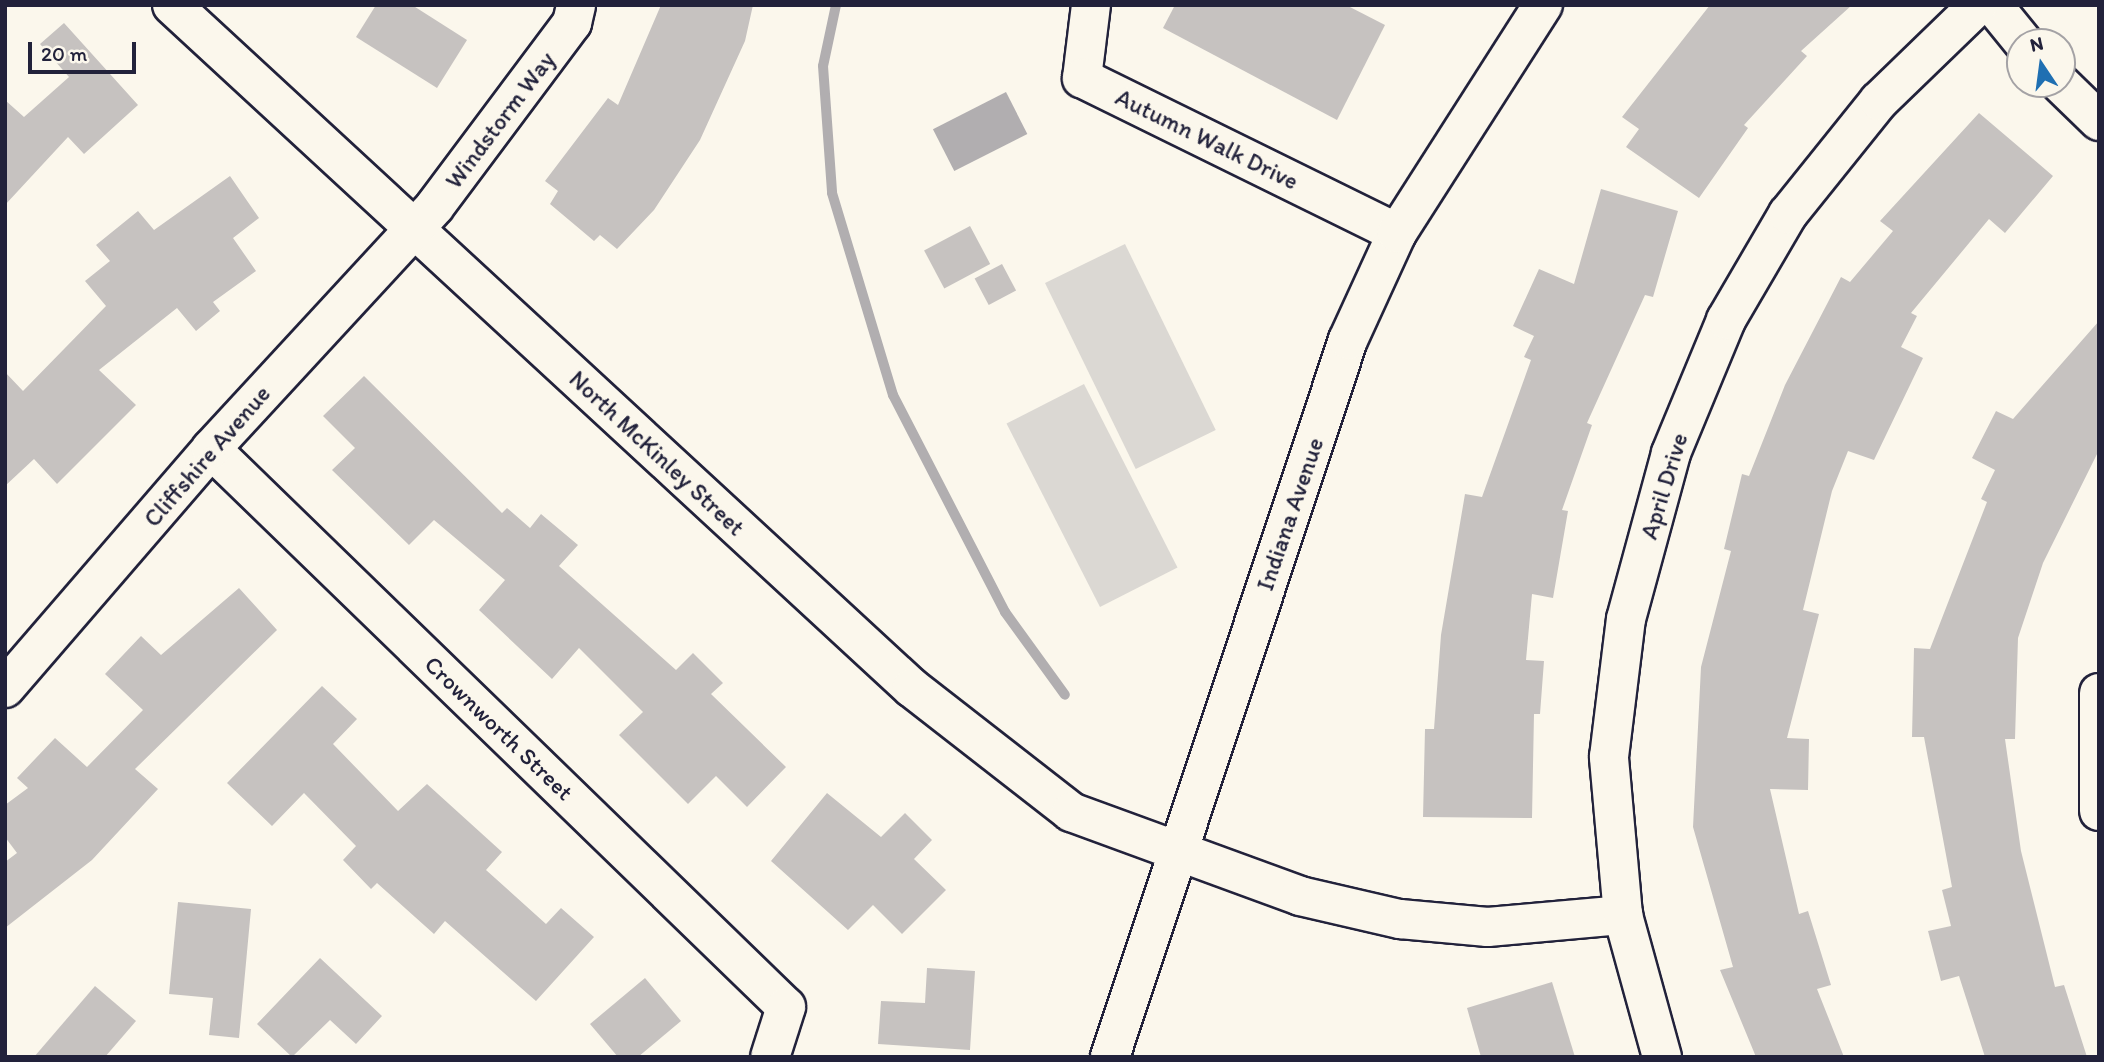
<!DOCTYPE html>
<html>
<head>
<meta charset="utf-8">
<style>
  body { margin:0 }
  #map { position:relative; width:2104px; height:1062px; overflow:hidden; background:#fbf7ec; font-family:Itim,sans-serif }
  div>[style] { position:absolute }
  .green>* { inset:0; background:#dbd8d3; transform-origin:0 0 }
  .water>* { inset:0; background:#b1aeb0; transform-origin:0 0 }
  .stream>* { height:10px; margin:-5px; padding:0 5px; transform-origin:5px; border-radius:5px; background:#b1aeb0 }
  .building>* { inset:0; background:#c6c2c0; transform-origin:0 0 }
  .roads { filter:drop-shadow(2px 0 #22223b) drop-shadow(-2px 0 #22223b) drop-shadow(0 2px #22223b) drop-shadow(0 -2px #22223b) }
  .minor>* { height:38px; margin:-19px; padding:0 19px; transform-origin:19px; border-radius:19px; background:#fbf7ec }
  span { translate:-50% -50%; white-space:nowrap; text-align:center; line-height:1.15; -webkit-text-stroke:7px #fbf7ec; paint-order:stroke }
  .street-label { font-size:24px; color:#22223b }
  .frame { position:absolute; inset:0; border:7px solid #22223b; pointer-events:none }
  .north { position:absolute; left:2006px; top:28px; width:70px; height:70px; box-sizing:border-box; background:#fbf7ec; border:2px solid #a4a2a5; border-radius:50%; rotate:347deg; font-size:19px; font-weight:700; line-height:28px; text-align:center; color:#22223b }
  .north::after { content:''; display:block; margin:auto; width:24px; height:32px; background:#1f6fb2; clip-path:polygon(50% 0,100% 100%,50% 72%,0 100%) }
  .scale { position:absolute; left:28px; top:42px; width:108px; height:32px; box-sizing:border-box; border:4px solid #22223b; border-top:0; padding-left:9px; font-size:21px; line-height:24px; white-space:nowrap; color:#22223b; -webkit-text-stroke:5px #fbf7ec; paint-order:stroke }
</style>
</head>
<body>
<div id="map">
  <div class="green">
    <div style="left:1125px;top:244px;width:207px;height:89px;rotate:64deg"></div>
    <div style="left:1084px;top:384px;width:206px;height:87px;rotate:63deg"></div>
  </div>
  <div class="water">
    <div style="left:1006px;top:92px;width:47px;height:82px;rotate:63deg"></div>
  </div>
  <div class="stream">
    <div style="left:836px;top:5px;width:62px;rotate:102deg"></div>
    <div style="left:823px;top:66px;width:127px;rotate:85.9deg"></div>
    <div style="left:832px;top:193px;width:211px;rotate:73.2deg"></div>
    <div style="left:893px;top:395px;width:244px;rotate:62.7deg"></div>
    <div style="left:1005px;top:612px;width:102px;rotate:54.1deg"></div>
  </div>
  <div class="building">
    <div style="clip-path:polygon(376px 5px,412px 5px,467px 40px,437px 88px,356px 37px)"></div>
    <div style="clip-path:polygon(661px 5px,753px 5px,745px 41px,700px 140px,654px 210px,617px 249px,600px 235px,594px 241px,550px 204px,558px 191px,545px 181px,608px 98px,618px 105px)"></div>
    <div style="clip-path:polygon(1175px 5px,1346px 5px,1385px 25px,1337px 120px,1163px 28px)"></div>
    <div style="clip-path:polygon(1710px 5px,1852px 5px,1801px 51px,1807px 56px,1744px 125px,1748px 128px,1699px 198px,1626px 147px,1639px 129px,1622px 117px)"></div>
    <div style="clip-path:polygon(64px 23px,138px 105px,84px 154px,68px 137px,5px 205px,5px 100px,24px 117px,69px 77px,40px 44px)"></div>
    <div style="clip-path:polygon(1979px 113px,2053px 176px,2005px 233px,1989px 219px,1911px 313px,1917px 316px,1901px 347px,1923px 358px,1874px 460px,1848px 451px,1832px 491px,1803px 610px,1819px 614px,1787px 738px,1809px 739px,1808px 790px,1770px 789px,1799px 914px,1808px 911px,1831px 985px,1817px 989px,1844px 1057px,1756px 1057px,1720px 970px,1733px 967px,1693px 827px,1701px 667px,1731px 551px,1724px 549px,1742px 474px,1749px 476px,1785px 385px,1841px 277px,1850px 282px,1893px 231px,1880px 221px)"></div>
    <div style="clip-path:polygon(230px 176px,259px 218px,233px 238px,256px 271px,213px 302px,220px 311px,196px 331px,177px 308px,99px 370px,136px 405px,57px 484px,34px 459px,5px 486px,5px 372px,23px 391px,106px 306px,85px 281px,110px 261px,96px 245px,138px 211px,154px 230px)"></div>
    <div style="clip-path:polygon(1601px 189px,1678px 211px,1653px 297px,1645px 295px,1587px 423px,1592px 425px,1562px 510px,1568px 511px,1553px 598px,1532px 594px,1526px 660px,1544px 661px,1540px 714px,1534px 714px,1532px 818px,1423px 817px,1425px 729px,1434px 729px,1441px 635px,1465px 494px,1482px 497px,1531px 360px,1524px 357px,1534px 336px,1513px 326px,1539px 269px,1574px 284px)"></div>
    <div style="left:970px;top:226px;width:43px;height:52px;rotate:62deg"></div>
    <div style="left:1002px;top:264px;width:30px;height:31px;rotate:62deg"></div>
    <div style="clip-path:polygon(2099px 321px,2099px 450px,2043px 563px,2018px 638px,2015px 739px,2005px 739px,2021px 851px,2055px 987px,2064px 985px,2087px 1057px,1985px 1057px,1959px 976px,1941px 981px,1928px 931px,1951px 926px,1942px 890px,1952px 887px,1924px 737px,1912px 737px,1914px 648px,1930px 649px,1987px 502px,1981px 499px,1995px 470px,1972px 458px,1996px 411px,2013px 419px)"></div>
    <div style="clip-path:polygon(364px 376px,502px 513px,507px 508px,530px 528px,541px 514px,578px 545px,559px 566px,676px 670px,693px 653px,723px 683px,711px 694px,786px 767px,747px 807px,716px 776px,688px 804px,619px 735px,643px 712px,579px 648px,552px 679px,479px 610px,505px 580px,434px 520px,409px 545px,332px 470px,355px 448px,323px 416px)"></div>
    <div style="clip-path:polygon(239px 588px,277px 630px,135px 769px,158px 789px,92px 860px,5px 928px,5px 862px,17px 853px,5px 837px,5px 805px,28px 788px,17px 778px,55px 738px,87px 767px,143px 710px,105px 674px,141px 636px,161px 655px)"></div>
    <div style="clip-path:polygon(322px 686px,357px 719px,333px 744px,398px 811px,427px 784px,502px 852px,486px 870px,546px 924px,561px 908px,594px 937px,536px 1001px,445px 921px,434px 934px,377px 883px,371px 889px,343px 860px,356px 846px,304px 793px,272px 826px,227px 783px)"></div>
    <div style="clip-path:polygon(827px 793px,881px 837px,905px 813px,932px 840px,914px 859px,946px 890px,902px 934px,873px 905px,848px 930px,771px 861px)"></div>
    <div style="clip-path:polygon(178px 902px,251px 909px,239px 1038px,209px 1035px,213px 998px,169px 994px)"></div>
    <div style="clip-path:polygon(320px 958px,382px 1016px,356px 1044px,330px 1020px,292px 1057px,257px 1024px)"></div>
    <div style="clip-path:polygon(927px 968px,975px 971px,970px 1050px,878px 1044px,881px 1001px,925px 1003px)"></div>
    <div style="clip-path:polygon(645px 978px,681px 1021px,638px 1057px,618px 1057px,590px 1024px)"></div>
    <div style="clip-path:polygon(1552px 982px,1575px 1057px,1481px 1057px,1467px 1008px)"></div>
    <div style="clip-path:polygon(95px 986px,136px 1021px,105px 1057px,34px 1057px)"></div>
  </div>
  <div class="roads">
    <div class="minor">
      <div style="left:172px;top:5px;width:1007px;rotate:42.71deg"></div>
      <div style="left:912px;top:688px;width:202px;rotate:37.9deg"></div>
      <div style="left:1071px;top:812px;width:244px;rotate:20.1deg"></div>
      <div style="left:1300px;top:896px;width:103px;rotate:13deg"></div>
      <div style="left:1400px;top:919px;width:88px;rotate:5.2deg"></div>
      <div style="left:1488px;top:927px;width:136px;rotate:-5.1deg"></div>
      <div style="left:1091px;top:5px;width:74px;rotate:97deg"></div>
      <div style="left:1082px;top:78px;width:351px;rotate:26.2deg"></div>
      <div style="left:1993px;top:5px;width:48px;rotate:51deg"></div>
      <div style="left:2061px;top:84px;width:53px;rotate:44.2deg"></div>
      <div style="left:211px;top:449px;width:801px;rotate:44.14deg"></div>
      <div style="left:786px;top:1007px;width:52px;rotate:107.7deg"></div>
      <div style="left:5px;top:688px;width:316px;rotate:-49.2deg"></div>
      <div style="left:211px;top:449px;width:330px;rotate:-47.3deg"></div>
      <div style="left:435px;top:206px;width:229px;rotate:-53.2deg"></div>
      <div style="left:572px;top:23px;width:18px;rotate:-77deg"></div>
      <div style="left:2099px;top:693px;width:118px;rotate:90deg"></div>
      <div style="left:1110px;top:1057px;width:755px;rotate:-71.64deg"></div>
      <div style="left:1348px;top:340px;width:118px;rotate:-65.4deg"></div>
      <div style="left:1397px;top:233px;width:271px;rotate:-57.4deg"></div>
      <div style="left:1662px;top:1057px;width:147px;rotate:-105.4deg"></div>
      <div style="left:1623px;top:915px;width:159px;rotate:-95.1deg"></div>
      <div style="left:1609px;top:757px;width:139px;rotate:-83deg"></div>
      <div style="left:1626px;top:619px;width:172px;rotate:-74.8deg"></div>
      <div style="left:1671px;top:453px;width:144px;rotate:-67.5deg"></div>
      <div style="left:1726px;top:320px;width:123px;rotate:-59.7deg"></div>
      <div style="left:1788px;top:214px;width:145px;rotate:-51.2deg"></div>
      <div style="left:1879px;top:101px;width:138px;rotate:-44.1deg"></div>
    </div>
  </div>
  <div class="street-label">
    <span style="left:500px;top:120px;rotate:-53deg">Windstorm Way</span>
    <span style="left:1207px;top:139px;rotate:26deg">Autumn Walk Drive</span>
    <span style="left:657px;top:453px;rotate:43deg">North McKinley Street</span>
    <span style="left:207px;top:456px;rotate:-49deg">Cliffshire Avenue</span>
    <span style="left:1664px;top:486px;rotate:-73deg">April Drive</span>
    <span style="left:1290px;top:514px;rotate:-71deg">Indiana Avenue</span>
    <span style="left:499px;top:728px;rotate:44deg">Crownworth Street</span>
  </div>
  <div class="frame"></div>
  <div class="north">N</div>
  <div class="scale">20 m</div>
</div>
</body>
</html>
